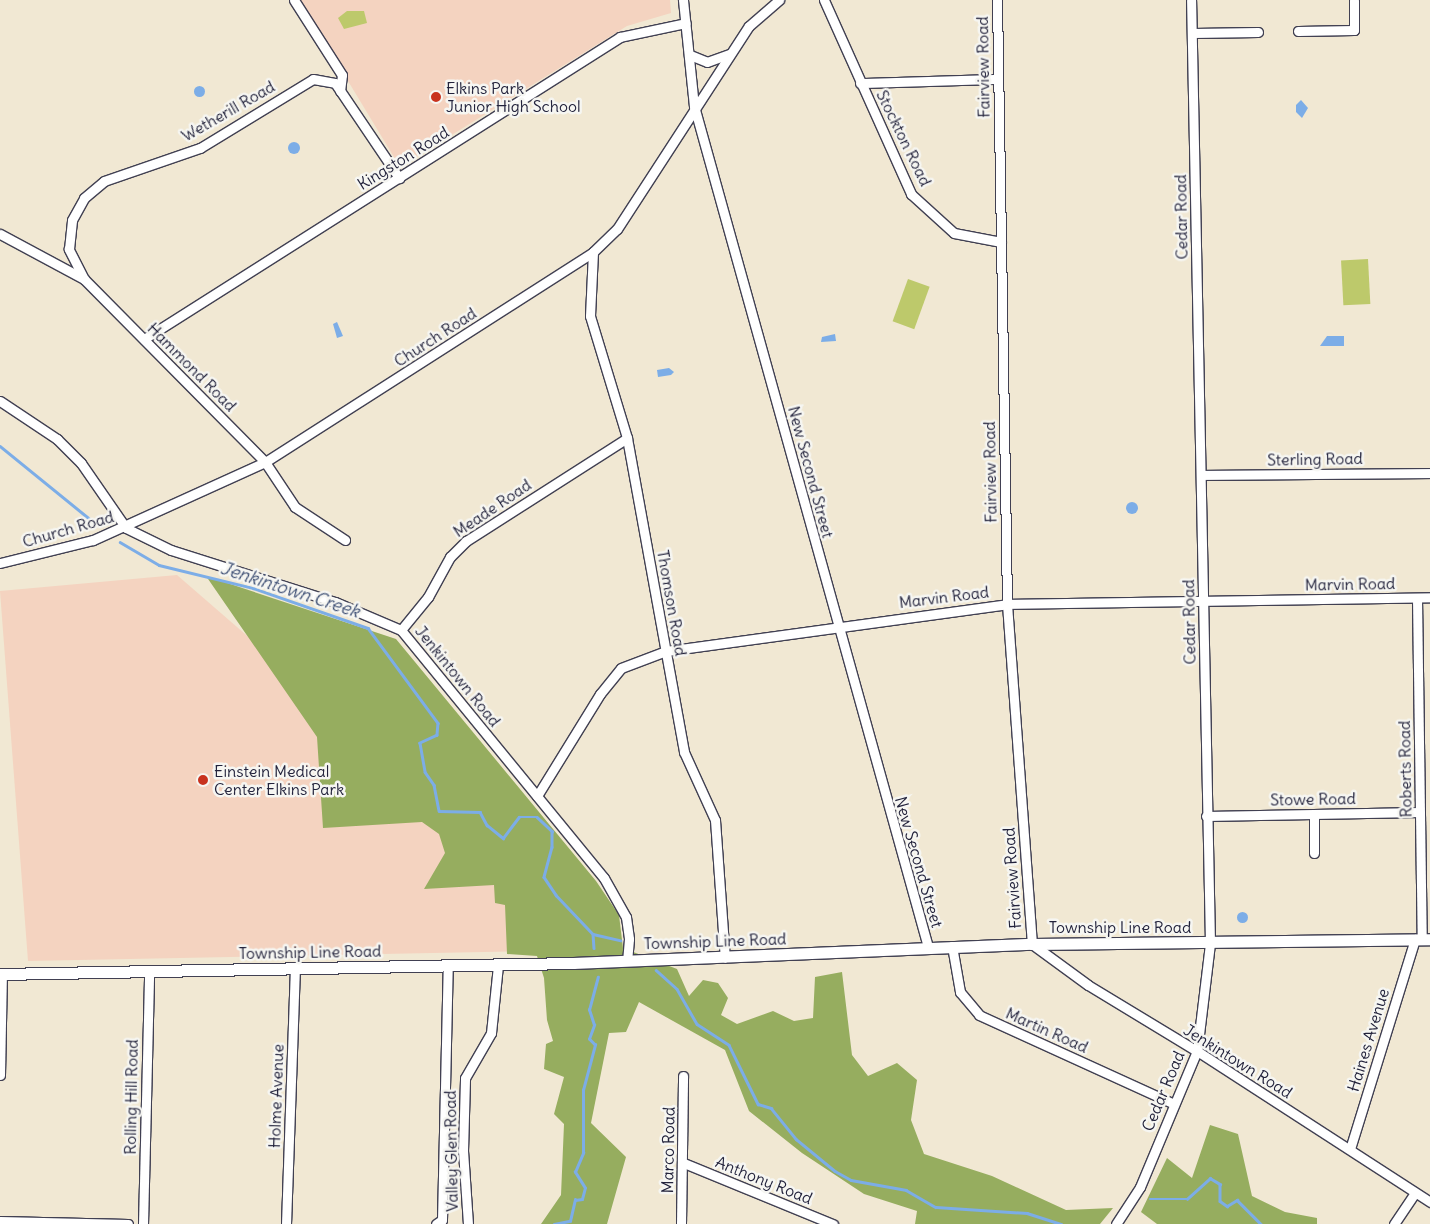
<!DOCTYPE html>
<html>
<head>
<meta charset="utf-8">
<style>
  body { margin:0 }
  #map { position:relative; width:1430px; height:1224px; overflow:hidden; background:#f1e8d3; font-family:Delius,sans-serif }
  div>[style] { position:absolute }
  .built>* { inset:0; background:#f4d3c0 }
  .green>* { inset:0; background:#bdc96b; transform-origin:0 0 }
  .forest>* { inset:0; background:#96ad5f }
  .water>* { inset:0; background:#7cade7 }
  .round { border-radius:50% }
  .stream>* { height:2.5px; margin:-1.25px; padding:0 1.25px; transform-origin:1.25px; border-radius:1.25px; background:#7cade7 }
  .roads { filter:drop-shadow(1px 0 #414052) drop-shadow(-1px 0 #414052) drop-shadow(0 1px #414052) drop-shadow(0 -1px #414052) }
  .minor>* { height:9px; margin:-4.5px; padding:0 4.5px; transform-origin:4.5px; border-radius:4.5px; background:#fff }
  .major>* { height:11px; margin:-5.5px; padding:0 5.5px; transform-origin:5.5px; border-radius:5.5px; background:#fff }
  .dots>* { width:14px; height:14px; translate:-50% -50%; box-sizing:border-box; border:2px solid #f6f6f2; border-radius:50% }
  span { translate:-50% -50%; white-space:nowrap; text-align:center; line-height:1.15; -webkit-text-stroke:5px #f6f6f2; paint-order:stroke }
  .street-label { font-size:16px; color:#22223b }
  .poi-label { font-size:16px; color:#22223b }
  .left { translate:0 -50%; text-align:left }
  .water-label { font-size:18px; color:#425377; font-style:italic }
</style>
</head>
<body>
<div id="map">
  <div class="built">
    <div style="clip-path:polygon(299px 0,670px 0,671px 13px,627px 26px,400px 167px)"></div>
    <div style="clip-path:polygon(177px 575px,267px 653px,508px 892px,530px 951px,28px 961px,0 591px)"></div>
  </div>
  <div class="green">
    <div style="clip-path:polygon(347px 11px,364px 11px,367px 23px,344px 29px,338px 18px)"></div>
    <div style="left:1368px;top:259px;width:45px;height:27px;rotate:87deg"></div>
    <div style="left:908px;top:279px;width:23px;height:45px;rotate:20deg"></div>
  </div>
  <div class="forest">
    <div style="clip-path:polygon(206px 576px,396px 639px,596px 881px,619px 915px,623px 948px,677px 969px,689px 996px,703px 980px,718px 983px,728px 998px,721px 1015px,737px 1024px,773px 1011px,794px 1021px,813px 1018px,815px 977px,842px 972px,852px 1055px,868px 1076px,897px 1063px,917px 1080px,911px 1120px,924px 1154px,992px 1176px,1066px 1210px,1113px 1208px,1100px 1224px,915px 1224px,917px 1211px,864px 1194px,802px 1153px,749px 1111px,725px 1050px,639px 1002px,626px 1032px,609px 1033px,591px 1123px,626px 1157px,607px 1224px,541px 1224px,561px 1195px,564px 1124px,554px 1114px,564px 1077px,544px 1069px,546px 1044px,553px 1041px,547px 1020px,544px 978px,537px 956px,507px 954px,505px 905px,495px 903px,494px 885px,424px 889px,445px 853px,439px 834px,422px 822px,323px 828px,317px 737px)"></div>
    <div style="clip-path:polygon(1210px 1125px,1238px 1134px,1252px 1196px,1285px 1212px,1317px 1218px,1317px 1224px,1157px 1224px,1141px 1212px,1167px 1158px,1192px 1178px)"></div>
  </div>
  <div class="water">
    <div class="round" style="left:193.5px;top:85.5px;width:11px;height:11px"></div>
    <div style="clip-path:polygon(1301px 100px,1308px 108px,1302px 118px,1296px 112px,1296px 105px)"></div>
    <div class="round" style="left:288px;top:142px;width:12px;height:12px"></div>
    <div style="clip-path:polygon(337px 322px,343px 336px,337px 338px,333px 324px)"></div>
    <div style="clip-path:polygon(835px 334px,836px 341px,821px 342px,822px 337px)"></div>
    <div style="clip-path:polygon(1327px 336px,1344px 336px,1344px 346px,1320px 346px)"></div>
    <div style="clip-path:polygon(669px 368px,674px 372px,671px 375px,658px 377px,657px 370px)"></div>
    <div class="round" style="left:1126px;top:502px;width:12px;height:12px"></div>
    <div class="round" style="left:1236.5px;top:911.5px;width:11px;height:11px"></div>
  </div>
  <div class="stream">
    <div style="left:0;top:446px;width:124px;rotate:39.1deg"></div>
    <div style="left:120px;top:542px;width:45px;rotate:30.5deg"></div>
    <div style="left:159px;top:565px;width:97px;rotate:13.7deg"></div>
    <div style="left:253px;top:588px;width:122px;rotate:19.2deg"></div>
    <div style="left:368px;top:628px;width:118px;rotate:53.6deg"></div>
    <div style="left:438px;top:723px;width:12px;rotate:95deg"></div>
    <div style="left:437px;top:735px;width:19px;rotate:155deg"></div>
    <div style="left:420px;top:743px;width:29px;rotate:80deg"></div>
    <div style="left:425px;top:772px;width:16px;rotate:55deg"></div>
    <div style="left:434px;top:785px;width:26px;rotate:79deg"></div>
    <div style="left:439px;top:811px;width:41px;rotate:1.4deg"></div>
    <div style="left:480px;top:812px;width:15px;rotate:62deg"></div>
    <div style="left:487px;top:825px;width:21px;rotate:39deg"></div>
    <div style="left:503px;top:838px;width:26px;rotate:-53deg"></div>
    <div style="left:519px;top:817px;width:18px"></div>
    <div style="left:537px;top:817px;width:21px;rotate:43deg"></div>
    <div style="left:552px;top:831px;width:16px;rotate:90deg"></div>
    <div style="left:552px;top:847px;width:31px;rotate:105deg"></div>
    <div style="left:544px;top:877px;width:22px;rotate:56deg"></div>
    <div style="left:556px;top:895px;width:54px;rotate:46.5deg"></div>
    <div style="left:593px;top:934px;width:28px;rotate:13deg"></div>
    <div style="left:593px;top:934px;width:14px;rotate:86deg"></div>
    <div style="left:656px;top:970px;width:28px;rotate:42deg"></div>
    <div style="left:677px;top:989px;width:40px;rotate:60.3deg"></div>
    <div style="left:697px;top:1024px;width:38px;rotate:33deg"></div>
    <div style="left:729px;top:1045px;width:66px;rotate:63.8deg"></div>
    <div style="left:758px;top:1104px;width:14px;rotate:17deg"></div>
    <div style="left:771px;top:1108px;width:40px;rotate:51deg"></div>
    <div style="left:796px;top:1139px;width:50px;rotate:39.4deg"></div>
    <div style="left:835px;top:1171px;width:18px;rotate:29deg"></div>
    <div style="left:851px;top:1180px;width:56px;rotate:10.3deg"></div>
    <div style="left:906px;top:1190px;width:34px;rotate:30deg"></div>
    <div style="left:936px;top:1207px;width:91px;rotate:3.8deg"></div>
    <div style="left:1027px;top:1213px;width:36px;rotate:18deg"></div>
    <div style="left:1150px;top:1199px;width:37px"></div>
    <div style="left:1187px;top:1199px;width:31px;rotate:-42deg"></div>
    <div style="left:1210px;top:1178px;width:12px;rotate:31deg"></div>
    <div style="left:1220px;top:1184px;width:17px;rotate:90deg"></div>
    <div style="left:1220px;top:1201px;width:9px;rotate:36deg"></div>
    <div style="left:1227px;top:1206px;width:12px;rotate:-31deg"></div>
    <div style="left:1237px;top:1200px;width:34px;rotate:45deg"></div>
    <div style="left:554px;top:1224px;width:16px;rotate:-11deg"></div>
    <div style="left:570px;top:1221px;width:22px;rotate:-77deg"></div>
    <div style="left:575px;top:1200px;width:7px;rotate:-8deg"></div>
    <div style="left:582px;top:1199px;width:11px;rotate:-75deg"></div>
    <div style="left:585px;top:1188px;width:19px;rotate:-122deg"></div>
    <div style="left:575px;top:1172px;width:21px;rotate:-67deg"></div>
    <div style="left:583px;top:1153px;width:63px;rotate:-90deg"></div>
    <div style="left:583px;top:1090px;width:47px;rotate:-75.1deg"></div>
    <div style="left:595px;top:1045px;width:8px;rotate:-135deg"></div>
    <div style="left:589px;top:1039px;width:15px;rotate:-70deg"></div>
    <div style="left:594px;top:1025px;width:16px;rotate:-108deg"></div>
    <div style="left:589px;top:1010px;width:34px;rotate:-75deg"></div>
  </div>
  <div class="roads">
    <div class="minor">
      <div style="left:294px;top:0;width:89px;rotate:57.4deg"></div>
      <div style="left:342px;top:75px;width:16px;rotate:97deg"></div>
      <div style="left:683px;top:0;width:107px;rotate:84.1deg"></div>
      <div style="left:694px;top:106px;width:873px;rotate:74.45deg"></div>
      <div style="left:824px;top:0;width:213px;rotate:65.8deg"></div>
      <div style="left:911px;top:194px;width:58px;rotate:42.2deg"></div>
      <div style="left:954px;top:233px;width:48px;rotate:10.8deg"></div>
      <div style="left:997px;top:0;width:604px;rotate:89.05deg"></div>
      <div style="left:1007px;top:604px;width:341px;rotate:85.8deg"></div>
      <div style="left:1032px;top:944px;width:69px;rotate:36.2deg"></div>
      <div style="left:1088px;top:985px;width:127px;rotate:31.2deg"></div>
      <div style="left:1197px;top:1051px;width:278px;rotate:32.9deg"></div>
      <div style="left:1298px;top:31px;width:56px;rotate:-1deg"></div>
      <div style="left:1354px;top:30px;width:30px;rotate:-90deg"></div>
      <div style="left:1193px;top:33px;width:65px;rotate:-0.9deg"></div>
      <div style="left:690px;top:55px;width:18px;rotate:22deg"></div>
      <div style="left:707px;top:62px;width:23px;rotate:-20deg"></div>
      <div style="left:860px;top:83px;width:137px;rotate:-1.7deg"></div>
      <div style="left:0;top:234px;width:95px;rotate:28.2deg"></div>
      <div style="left:84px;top:279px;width:257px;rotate:45.3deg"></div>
      <div style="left:265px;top:462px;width:54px;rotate:56.3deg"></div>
      <div style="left:295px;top:507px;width:60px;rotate:33.4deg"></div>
      <div style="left:593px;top:252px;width:64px;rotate:92.7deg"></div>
      <div style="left:590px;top:316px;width:127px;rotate:73.1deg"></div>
      <div style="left:627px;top:438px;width:319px;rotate:79.7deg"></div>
      <div style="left:684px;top:752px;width:75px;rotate:65.5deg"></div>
      <div style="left:715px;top:820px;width:138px;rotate:85.9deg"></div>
      <div style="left:84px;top:279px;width:34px;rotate:-117deg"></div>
      <div style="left:69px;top:249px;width:29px;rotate:-84deg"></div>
      <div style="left:72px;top:220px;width:25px;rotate:-61deg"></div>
      <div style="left:84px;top:198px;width:26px;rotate:-40deg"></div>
      <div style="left:104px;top:181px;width:102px;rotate:-19deg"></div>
      <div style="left:200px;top:148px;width:132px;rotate:-31.4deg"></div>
      <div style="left:313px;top:79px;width:22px;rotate:10deg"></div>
      <div style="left:335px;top:83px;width:115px;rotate:56deg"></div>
      <div style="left:144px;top:339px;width:564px;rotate:-32.39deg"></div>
      <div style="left:620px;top:37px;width:67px;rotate:-12deg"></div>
      <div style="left:0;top:401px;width:69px;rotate:33.7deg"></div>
      <div style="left:57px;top:439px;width:34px;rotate:45deg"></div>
      <div style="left:81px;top:463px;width:79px;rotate:55.3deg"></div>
      <div style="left:126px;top:528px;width:50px;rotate:26.1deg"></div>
      <div style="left:171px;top:550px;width:172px;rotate:17.6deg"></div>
      <div style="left:335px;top:602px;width:72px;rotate:23deg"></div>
      <div style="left:401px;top:630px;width:320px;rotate:50.7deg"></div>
      <div style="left:604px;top:878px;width:45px;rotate:60.6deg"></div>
      <div style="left:626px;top:917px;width:22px;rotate:82deg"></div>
      <div style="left:629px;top:939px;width:21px;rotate:95deg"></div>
      <div style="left:1201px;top:475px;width:229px;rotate:-0.5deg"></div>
      <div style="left:0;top:563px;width:96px;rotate:-13.9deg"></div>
      <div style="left:93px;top:540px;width:189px;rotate:-24.4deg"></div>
      <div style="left:265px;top:462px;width:389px;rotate:-32.6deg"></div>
      <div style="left:593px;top:252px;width:33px;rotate:-44deg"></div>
      <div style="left:617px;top:229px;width:242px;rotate:-57deg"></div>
      <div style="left:749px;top:26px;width:40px;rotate:-41deg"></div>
      <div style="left:1417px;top:598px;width:341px;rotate:89.2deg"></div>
      <div style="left:401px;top:630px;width:43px;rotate:-50.7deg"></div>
      <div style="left:428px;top:597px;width:46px;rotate:-61.2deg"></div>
      <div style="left:450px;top:557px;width:23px;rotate:-45deg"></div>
      <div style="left:466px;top:541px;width:191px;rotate:-32.6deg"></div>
      <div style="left:537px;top:796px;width:120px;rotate:-58.3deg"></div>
      <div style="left:600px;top:694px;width:33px;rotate:-51deg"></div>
      <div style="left:621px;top:668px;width:48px;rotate:-20.7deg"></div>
      <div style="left:666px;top:651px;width:344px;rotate:-7.8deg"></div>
      <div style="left:1007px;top:604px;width:423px;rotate:-0.9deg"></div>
      <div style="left:1314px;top:815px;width:38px;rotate:90deg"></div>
      <div style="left:1206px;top:816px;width:214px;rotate:-1.1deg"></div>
      <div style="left:952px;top:946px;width:47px;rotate:80.1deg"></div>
      <div style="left:960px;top:992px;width:30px;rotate:50deg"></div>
      <div style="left:979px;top:1015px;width:214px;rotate:24.5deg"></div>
      <div style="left:0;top:1075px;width:101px;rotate:-88.9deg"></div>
      <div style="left:1350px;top:1149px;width:220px;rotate:-72.8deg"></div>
      <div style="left:684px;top:1163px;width:161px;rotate:22.3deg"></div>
      <div style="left:0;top:1221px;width:128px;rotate:1.3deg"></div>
      <div style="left:143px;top:1224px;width:253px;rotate:-88.6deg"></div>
      <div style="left:286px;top:1224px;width:255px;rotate:-88deg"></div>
      <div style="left:436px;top:1224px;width:7px;rotate:-34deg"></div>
      <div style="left:442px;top:1220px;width:255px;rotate:-88.7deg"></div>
      <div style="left:468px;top:1224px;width:73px;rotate:-93.9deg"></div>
      <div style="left:463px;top:1151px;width:73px;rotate:-88.4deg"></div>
      <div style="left:465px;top:1078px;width:52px;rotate:-60deg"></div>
      <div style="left:491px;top:1033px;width:68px;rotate:-84.1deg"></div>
      <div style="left:681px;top:1224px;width:148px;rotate:-89.2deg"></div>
      <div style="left:1116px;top:1224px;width:44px;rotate:-57deg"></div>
      <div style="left:1140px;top:1187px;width:147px;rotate:-67.3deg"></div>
      <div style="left:1197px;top:1051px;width:109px;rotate:-83.1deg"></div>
      <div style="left:1210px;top:943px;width:943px;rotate:-91.15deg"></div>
      <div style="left:1394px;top:1224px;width:37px;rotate:-56deg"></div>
    </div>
    <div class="major">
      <div style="left:0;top:974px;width:573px;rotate:-1.1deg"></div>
      <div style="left:573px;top:963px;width:459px;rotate:-2.4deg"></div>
      <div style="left:1032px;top:944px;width:398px;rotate:-0.7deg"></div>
    </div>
  </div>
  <div class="dots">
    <div style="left:436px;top:97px;background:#c8321e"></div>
    <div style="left:203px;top:780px;background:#c8321e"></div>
  </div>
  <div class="street-label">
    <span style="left:983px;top:67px;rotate:-91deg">Fairview Road</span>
    <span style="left:228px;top:111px;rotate:-30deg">Wetherill Road</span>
    <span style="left:904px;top:138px;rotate:64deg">Stockton Road</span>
    <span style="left:403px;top:158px;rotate:-32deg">Kingston Road</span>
    <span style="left:1181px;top:217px;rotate:-91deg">Cedar Road</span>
    <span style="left:435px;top:337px;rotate:-33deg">Church Road</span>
    <span style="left:192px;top:367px;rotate:45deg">Hammond Road</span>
    <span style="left:1315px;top:459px;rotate:-1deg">Sterling Road</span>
    <span style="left:811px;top:472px;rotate:75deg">New Second Street</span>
    <span style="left:990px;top:472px;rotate:-91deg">Fairview Road</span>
    <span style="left:492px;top:508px;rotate:-34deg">Meade Road</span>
    <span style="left:68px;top:529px;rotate:-16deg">Church Road</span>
    <span style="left:1350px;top:584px;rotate:-1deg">Marvin Road</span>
    <span style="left:944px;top:597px;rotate:-7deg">Marvin Road</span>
    <span style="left:672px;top:603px;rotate:80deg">Thomson Road</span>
    <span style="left:1189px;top:622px;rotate:-91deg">Cedar Road</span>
    <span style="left:458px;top:676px;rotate:51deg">Jenkintown Road</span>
    <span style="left:1405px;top:769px;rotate:-91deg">Roberts Road</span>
    <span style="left:1313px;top:799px;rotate:-1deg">Stowe Road</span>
    <span style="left:919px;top:862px;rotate:74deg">New Second Street</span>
    <span style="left:1012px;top:878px;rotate:-94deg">Fairview Road</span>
    <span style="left:1120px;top:927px">Township Line Road</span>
    <span style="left:715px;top:941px;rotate:-2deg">Township Line Road</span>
    <span style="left:310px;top:952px;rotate:-1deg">Township Line Road</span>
    <span style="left:1047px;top:1030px;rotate:24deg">Martin Road</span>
    <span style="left:1368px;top:1040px;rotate:-73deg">Haines Avenue</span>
    <span style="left:1238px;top:1061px;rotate:32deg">Jenkintown Road</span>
    <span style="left:1163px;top:1091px;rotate:-67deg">Cedar Road</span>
    <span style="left:276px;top:1096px;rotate:-88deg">Holme Avenue</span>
    <span style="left:131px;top:1097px;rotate:-89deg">Rolling Hill Road</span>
    <span style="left:668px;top:1150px;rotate:-89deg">Marco Road</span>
    <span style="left:451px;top:1151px;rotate:-91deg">Valley Glen Road</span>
    <span style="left:764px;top:1180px;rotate:22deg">Anthony Road</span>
  </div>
  <div class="poi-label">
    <span class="left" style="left:446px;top:97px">Elkins Park<br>Junior High School</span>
    <span class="left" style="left:214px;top:780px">Einstein Medical<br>Center Elkins Park</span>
  </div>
  <div class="water-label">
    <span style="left:290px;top:590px;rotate:18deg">Jenkintown Creek</span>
  </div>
</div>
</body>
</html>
